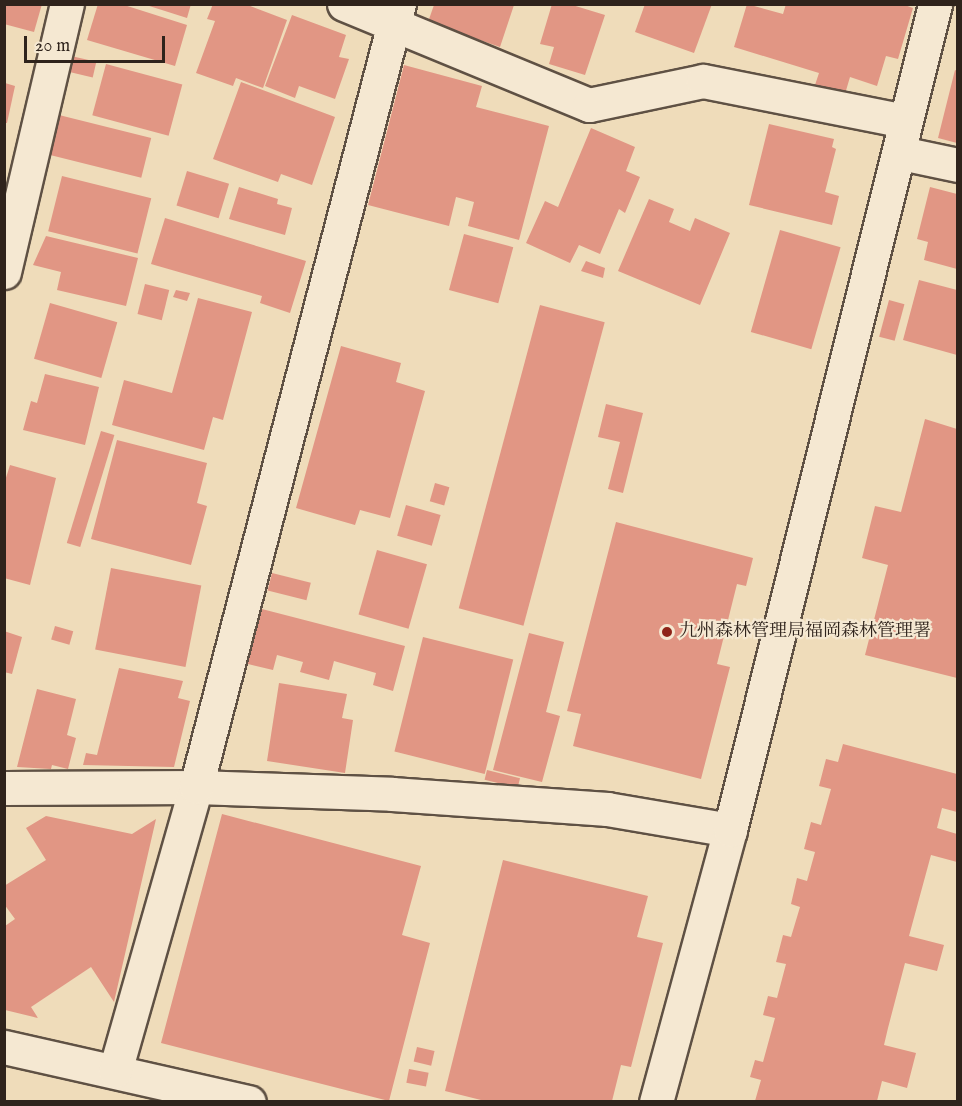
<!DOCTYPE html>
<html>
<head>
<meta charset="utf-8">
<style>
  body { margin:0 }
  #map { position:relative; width:962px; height:1106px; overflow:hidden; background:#efdcba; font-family:"IM FELL English","Noto Serif JP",serif }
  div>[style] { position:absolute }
  .building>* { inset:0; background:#e19684; transform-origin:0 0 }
  .roads { filter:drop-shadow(2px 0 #5f5144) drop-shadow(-2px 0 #5f5144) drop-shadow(0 2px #5f5144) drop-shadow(0 -2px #5f5144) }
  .minor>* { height:33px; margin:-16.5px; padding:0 16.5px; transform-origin:16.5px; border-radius:16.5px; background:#f5e8d2 }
  .dots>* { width:16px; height:16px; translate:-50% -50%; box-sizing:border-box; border:3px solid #f5e8d2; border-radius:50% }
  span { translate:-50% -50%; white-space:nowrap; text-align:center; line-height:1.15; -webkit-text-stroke:4.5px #f5e8d2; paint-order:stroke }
  .poi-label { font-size:18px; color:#2f231c }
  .left { translate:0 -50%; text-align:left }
  .frame { position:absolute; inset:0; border:6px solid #2f231c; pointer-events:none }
  .scale { position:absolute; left:24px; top:36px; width:141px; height:27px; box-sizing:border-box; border:3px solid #2f231c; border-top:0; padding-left:8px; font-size:18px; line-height:21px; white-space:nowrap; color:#2f231c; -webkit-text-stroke:4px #f5e8d2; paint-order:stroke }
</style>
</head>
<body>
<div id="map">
  <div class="building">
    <div style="clip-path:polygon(4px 4px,42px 4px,34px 32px,4px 24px)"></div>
    <div style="clip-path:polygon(98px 4px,121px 4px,187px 25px,175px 66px,87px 40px)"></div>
    <div style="clip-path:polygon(143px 4px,191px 4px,187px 18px)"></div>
    <div style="clip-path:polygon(213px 4px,245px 4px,287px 20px,263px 88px,236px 78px,233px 86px,196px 73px,215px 21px,207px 19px)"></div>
    <div style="clip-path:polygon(552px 4px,569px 4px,605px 15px,585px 75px,549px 64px,554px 47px,540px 44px)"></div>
    <div style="clip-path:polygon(645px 4px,712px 4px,694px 53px,635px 32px)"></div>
    <div style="clip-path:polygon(747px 4px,783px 14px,786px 4px,902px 4px,913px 8px,898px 59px,886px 56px,877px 86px,850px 77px,845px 94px,815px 85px,819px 73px,734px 47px)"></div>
    <div style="clip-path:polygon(434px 5px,514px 5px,500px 47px,428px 22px)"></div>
    <div style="clip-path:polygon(292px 15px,346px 35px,339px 57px,349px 59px,335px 99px,299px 86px,295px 98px,265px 86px)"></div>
    <div style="left:71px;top:56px;width:26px;height:16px;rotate:13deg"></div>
    <div style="left:106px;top:64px;width:79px;height:53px;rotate:15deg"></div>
    <div style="clip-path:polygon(404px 65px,482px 86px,476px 107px,549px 126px,519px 240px,468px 226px,474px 202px,456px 197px,449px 226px,368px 205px)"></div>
    <div style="clip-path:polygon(955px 70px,957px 71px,957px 143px,938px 138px)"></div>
    <div style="clip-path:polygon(241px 82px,335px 117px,312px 185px,281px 174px,278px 182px,213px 159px)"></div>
    <div style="clip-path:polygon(5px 83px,15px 86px,7px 123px,5px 123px)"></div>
    <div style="left:59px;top:115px;width:95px;height:41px;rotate:14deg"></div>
    <div style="clip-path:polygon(769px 124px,834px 139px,832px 147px,836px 149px,825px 192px,839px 196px,832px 225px,749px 205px)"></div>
    <div style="clip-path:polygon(591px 128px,635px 147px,626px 171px,640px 177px,625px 213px,619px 209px,600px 254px,579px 245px,570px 263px,526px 243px,545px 201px,558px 207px)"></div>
    <div style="left:187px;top:171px;width:44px;height:36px;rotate:17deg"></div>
    <div style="left:62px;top:176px;width:92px;height:57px;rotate:14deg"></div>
    <div style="clip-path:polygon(239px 187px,278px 199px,277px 204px,292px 208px,285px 235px,229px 219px)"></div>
    <div style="clip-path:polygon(930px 187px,957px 194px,957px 269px,924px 260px,928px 242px,917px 239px)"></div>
    <div style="clip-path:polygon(649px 199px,674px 209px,669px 222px,690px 231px,695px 218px,730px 233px,700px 305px,618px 271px)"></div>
    <div style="clip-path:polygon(165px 218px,306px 261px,290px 313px,260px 303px,262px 296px,151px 264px)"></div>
    <div style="left:780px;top:230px;width:63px;height:106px;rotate:16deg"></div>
    <div style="left:464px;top:234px;width:51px;height:58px;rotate:15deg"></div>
    <div style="clip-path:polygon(46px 236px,138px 258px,126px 306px,57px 290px,61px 272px,33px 265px)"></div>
    <div style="clip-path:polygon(586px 261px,605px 268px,603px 278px,581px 271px)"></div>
    <div style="clip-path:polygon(919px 280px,957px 290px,957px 355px,903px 340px)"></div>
    <div style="left:145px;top:284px;width:25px;height:31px;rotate:14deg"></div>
    <div style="clip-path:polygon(176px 290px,190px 293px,187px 301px,173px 297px)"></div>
    <div style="clip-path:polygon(198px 298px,252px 312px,223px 420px,213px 417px,204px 450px,112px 425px,124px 380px,172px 393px)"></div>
    <div style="left:889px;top:300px;width:16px;height:38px;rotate:15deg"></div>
    <div style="left:50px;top:303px;width:70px;height:58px;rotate:16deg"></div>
    <div style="left:540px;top:305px;width:67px;height:314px;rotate:15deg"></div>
    <div style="clip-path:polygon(341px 346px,401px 363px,396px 382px,425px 391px,390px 518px,360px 510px,355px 525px,296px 508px)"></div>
    <div style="clip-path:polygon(45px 374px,99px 387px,85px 445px,23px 430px,31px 401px,37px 403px)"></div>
    <div style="clip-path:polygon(606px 404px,643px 413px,623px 493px,608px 489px,620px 442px,598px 437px)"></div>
    <div style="clip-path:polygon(925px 419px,957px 429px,957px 678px,865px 655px,888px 565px,862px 558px,875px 506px,901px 512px)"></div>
    <div style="left:101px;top:431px;width:14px;height:117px;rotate:17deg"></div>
    <div style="clip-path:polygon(117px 440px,207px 463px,197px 503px,207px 506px,191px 565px,91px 539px)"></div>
    <div style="clip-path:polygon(10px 465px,56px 478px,30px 585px,4px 578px,4px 484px)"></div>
    <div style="left:435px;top:483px;width:15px;height:19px;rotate:16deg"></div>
    <div style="left:406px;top:505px;width:36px;height:32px;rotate:16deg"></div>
    <div style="clip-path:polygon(616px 522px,753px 558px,746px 586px,737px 584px,717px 664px,730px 667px,701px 779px,573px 746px,581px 714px,567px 711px)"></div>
    <div style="left:377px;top:550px;width:52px;height:67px;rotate:16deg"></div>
    <div style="left:111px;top:568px;width:92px;height:83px;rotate:11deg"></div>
    <div style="left:272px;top:573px;width:40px;height:18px;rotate:14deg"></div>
    <div style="clip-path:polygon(258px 608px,405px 646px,393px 691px,373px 685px,376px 673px,334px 661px,329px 680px,300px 672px,303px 662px,277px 655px,273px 670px,244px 663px)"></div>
    <div style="left:55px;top:626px;width:19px;height:14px;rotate:16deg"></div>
    <div style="clip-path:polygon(4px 631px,22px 637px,12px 674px,4px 672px)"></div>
    <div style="clip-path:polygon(529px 633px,564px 642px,546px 712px,560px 716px,542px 782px,493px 770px)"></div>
    <div style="left:423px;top:637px;width:93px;height:118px;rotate:14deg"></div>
    <div style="clip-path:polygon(119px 668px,183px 681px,178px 698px,190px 701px,174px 767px,83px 765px,86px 753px,97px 755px)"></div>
    <div style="clip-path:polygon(279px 683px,347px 694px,342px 718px,353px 720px,345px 773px,267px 761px)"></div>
    <div style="clip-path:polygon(37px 689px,76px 699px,67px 735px,76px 738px,68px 769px,52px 765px,51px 769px,17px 767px)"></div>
    <div style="clip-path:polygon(843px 744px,957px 774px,957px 812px,942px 808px,937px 828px,957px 834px,957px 862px,931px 855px,909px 936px,944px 945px,937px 971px,905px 963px,888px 1028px,884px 1045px,916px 1053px,907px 1088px,882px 1081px,877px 1101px,755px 1101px,761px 1080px,750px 1077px,755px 1060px,763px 1062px,775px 1018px,763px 1015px,768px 996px,777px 998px,786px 964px,776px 962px,783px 935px,791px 937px,800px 907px,791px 904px,797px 878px,807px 881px,815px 852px,804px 849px,811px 822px,821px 825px,831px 789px,819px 786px,826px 759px,838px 762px)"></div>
    <div style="left:487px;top:770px;width:34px;height:10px;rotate:14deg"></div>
    <div style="clip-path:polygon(222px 814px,421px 866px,402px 935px,430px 943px,389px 1101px,161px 1043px)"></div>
    <div style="clip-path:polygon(46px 816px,132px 834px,156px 819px,114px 1002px,91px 967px,31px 1007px,38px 1018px,5px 1010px,5px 926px,15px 919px,4px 904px,4px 886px,46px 860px,26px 828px)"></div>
    <div style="clip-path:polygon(503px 860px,648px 896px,637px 937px,663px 943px,631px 1067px,621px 1065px,612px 1101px,485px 1101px,445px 1091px)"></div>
    <div style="left:417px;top:1047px;width:18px;height:15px;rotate:13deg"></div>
    <div style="left:409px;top:1069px;width:20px;height:14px;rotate:11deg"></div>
  </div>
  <div class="roads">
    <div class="minor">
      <div style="left:344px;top:4px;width:265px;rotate:22.4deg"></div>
      <div style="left:589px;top:105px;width:116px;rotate:-11.9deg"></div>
      <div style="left:703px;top:81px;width:206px;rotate:11.2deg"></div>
      <div style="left:901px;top:153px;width:58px;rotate:11.9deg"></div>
      <div style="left:4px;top:272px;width:275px;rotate:-76.8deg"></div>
      <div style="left:4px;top:788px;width:192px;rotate:-0.3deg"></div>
      <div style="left:196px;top:787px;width:196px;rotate:2deg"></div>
      <div style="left:392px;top:794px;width:216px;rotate:4deg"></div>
      <div style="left:607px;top:809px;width:125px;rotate:9.7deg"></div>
      <div style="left:4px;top:1047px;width:251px;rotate:12.7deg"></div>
      <div style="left:115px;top:1071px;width:295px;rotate:-74.1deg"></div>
      <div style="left:196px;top:787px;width:809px;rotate:-75.47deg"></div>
      <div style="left:656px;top:1102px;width:282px;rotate:-74.8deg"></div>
      <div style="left:730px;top:830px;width:851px;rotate:-76.06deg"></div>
    </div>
  </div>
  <div class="dots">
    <div style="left:667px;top:632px;background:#8f2418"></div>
  </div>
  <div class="poi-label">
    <span class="left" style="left:679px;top:632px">九州森林管理局福岡森林管理署</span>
  </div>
  <div class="frame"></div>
  <div class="scale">20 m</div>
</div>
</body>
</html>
